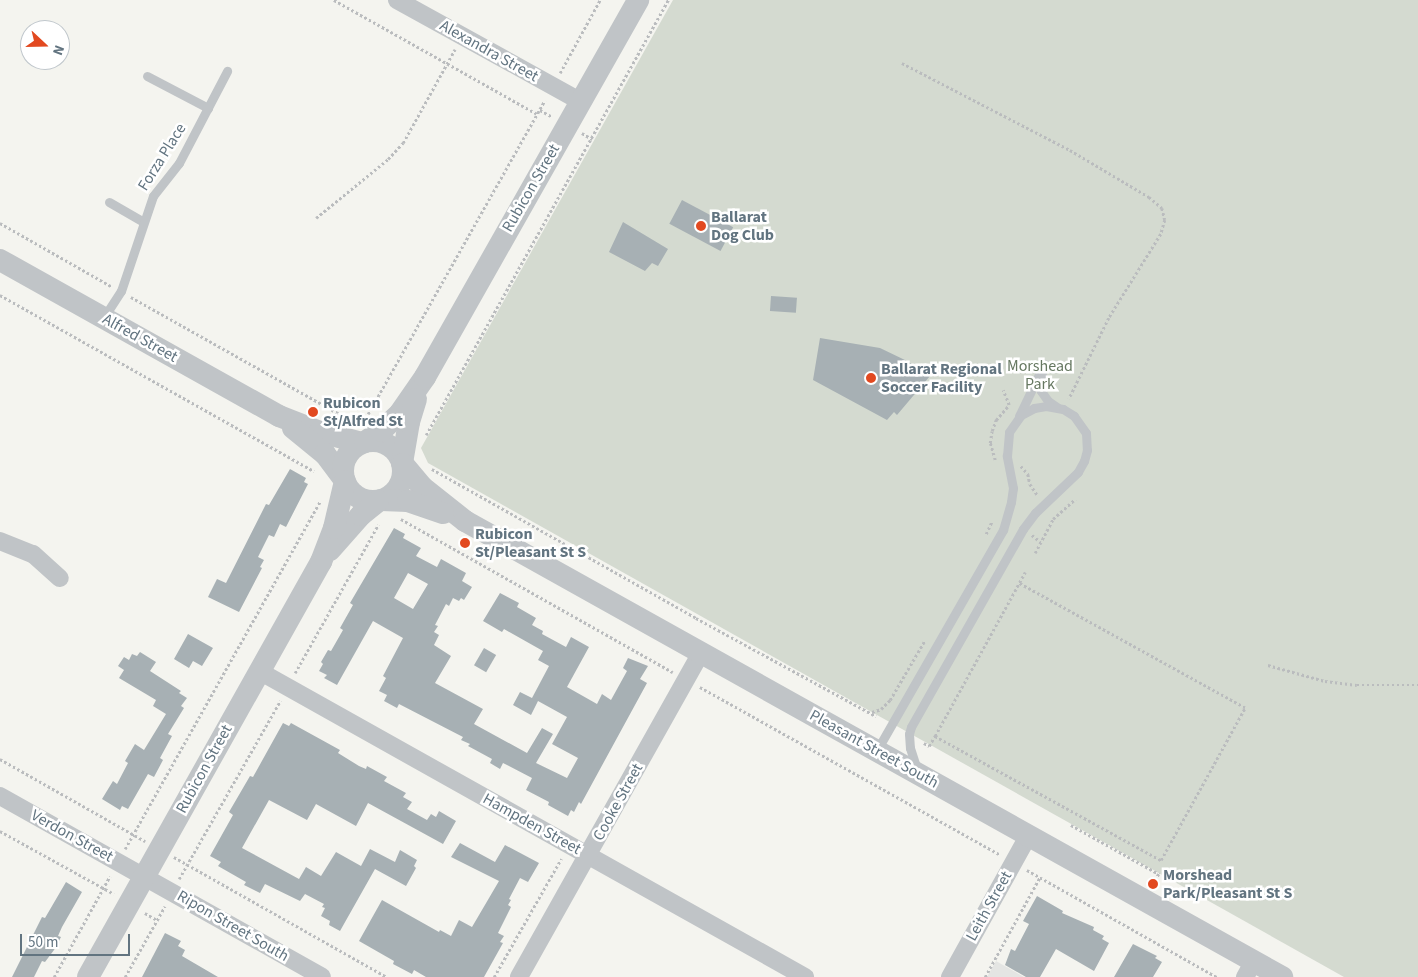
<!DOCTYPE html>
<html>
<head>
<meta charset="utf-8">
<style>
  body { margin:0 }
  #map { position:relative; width:1418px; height:977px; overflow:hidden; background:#f4f4ef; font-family:"Source Sans 3",sans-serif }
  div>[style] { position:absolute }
  .built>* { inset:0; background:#e4e5e3 }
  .green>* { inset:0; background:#d4dad0 }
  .building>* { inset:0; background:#a7b0b4; transform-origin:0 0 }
  .path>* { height:2.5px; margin-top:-1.25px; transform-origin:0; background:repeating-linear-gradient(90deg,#babcbe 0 2.5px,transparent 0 5px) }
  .service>* { height:9px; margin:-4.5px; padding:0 4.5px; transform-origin:4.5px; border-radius:4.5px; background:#c0c4c7 }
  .minor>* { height:18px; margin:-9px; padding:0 9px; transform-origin:9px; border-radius:9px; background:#c0c4c7 }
  .tertiary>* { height:22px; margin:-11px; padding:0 11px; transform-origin:11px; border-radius:11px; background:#c0c4c7 }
  .tertiary>.ring { margin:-11px; padding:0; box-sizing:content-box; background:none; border:22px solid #c0c4c7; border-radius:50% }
  .dots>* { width:14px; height:14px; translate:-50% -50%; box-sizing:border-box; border:2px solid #fff; border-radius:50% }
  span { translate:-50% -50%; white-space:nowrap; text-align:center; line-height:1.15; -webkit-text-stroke:5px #fff; paint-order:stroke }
  .street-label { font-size:16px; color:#627480 }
  .poi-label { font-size:16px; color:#627480; font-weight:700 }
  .left { translate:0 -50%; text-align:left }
  .park-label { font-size:16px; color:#667861 }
  .north { position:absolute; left:20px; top:20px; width:50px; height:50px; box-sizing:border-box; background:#fff; border:1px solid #c0c7cc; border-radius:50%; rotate:111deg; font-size:14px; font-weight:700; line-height:20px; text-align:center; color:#627480 }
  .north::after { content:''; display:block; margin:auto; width:18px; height:22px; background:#e24920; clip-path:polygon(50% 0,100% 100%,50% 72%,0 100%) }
  .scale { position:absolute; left:20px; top:934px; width:110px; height:22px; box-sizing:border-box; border:2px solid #627480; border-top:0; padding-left:6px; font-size:15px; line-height:18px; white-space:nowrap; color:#627480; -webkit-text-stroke:4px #fff; paint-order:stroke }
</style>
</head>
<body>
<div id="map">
  <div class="built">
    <div style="clip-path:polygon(996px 961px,1024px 977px,987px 977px)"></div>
  </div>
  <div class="green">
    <div style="clip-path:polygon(673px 0,1418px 0,1418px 977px,1344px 977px,428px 463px,421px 448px)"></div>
  </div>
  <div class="building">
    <div style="left:682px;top:200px;width:58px;height:27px;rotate:28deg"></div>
    <div style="clip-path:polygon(623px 222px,668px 249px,658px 266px,652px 263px,645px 271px,609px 252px)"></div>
    <div style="left:771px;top:296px;width:26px;height:15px;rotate:4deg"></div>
    <div style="clip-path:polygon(820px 338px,880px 348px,907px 361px,930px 376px,897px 415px,894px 412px,887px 420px,813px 380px)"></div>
    <div style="clip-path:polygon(290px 469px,306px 478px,304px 482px,308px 484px,286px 527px,280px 524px,274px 537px,269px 535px,258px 557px,264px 560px,260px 567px,262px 568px,239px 612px,208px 597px,217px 579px,226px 583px,266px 504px,269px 505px)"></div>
    <div style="clip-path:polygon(evenodd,394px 528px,405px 534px,403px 538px,421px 548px,416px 556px,437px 567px,441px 559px,466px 573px,462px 581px,472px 587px,464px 600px,461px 598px,459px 601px,453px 598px,449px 606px,446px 604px,435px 625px,438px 626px,434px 632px,439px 635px,434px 645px,451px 656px,435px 683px,483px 709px,474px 724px,527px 753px,542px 728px,553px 734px,536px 763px,567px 778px,578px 758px,552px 744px,567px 717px,538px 701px,531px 715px,513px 705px,520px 692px,534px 699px,532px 698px,549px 666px,538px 660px,543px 651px,504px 629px,502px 632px,483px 621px,500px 593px,519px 603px,517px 607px,536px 618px,532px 625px,543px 631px,542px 634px,566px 647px,571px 637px,589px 647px,567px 687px,597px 704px,602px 694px,611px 700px,627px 671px,623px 668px,628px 658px,648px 666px,640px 679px,647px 683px,581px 804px,579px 802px,574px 812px,571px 810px,568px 816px,548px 805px,549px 802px,526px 790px,532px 778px,503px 763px,500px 769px,490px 763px,492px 759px,468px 746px,470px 744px,461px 740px,463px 737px,399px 704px,397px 708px,384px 701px,387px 695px,379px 691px,386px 678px,383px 676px,403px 638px,373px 621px,337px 685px,324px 678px,327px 675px,319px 671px,323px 664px,321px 662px,328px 650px,331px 651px,343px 630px,340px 628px,353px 605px,350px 603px,394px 528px,408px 573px,428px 584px,413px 609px,394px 598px,408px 573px)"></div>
    <div style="clip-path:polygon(188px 634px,213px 648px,202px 666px,193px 661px,189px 668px,174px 659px)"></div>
    <div style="left:484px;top:648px;width:14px;height:20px;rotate:30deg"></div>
    <div style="clip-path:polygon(140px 652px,156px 662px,150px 671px,181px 691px,179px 693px,187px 698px,181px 706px,184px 708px,168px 734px,172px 736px,160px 758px,163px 760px,154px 777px,148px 774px,128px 809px,122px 806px,120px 810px,102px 799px,113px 781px,117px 784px,128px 763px,125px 761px,135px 744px,144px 750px,166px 714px,153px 706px,156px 700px,119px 678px,124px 670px,118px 666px,124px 657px,129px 660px,132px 654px,137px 656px)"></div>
    <div style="clip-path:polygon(283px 723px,289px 726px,291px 723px,340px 750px,338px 753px,359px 766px,366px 769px,367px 766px,387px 777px,384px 781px,406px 793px,403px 797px,412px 802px,407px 809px,427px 820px,431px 814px,436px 817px,439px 811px,456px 821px,443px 844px,368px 803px,356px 826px,316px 804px,307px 820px,269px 800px,242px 848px,299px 879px,306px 867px,321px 876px,336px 852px,361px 866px,370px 849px,395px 862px,400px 850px,417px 860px,414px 866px,416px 868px,406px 886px,375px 869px,340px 931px,329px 925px,330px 921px,321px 916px,325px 908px,322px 907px,324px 904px,305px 894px,300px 901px,265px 884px,260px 893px,244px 885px,246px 882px,218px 866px,221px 862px,210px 856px,233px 815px,229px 812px,250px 776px,253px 777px)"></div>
    <div style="clip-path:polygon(460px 843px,495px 862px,505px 845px,539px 863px,528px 882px,520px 878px,509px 899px,511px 900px,508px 905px,511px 907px,498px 933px,504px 936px,500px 942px,503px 943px,484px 977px,426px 977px,414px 970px,412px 974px,393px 964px,394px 961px,359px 941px,382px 900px,439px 932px,440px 930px,451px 936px,459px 920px,472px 927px,499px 881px,451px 857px)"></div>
    <div style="clip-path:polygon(66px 882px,82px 892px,62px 927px,58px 936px,61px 937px,54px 950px,45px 962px,42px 961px,34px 977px,12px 977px,42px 917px,45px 918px)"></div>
    <div style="clip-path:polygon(1037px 896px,1063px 911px,1062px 913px,1094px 927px,1093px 930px,1104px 936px,1102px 939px,1109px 943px,1094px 971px,1056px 949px,1040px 977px,1026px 977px,1005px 965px,1011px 949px,1015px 951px,1029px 924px,1023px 921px)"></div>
    <div style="clip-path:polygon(165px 933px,181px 941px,178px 946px,185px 950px,182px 956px,218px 977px,142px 977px)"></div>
    <div style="clip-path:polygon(1133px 944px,1157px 956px,1155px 958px,1162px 962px,1153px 977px,1114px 977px)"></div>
  </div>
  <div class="path">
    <div style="left:334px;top:0;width:233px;rotate:29.3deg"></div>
    <div style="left:902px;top:63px;width:189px;rotate:27.4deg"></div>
    <div style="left:1070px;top:150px;width:92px;rotate:30.7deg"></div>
    <div style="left:1149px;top:197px;width:17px;rotate:40deg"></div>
    <div style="left:1162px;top:208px;width:12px;rotate:76deg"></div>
    <div style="left:1165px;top:220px;width:15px;rotate:106deg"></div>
    <div style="left:1161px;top:234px;width:99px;rotate:121.8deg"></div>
    <div style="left:1109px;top:318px;width:90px;rotate:116.3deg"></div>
    <div style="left:560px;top:73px;width:83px;rotate:-61.3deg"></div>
    <div style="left:540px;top:110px;width:13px;rotate:29deg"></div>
    <div style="left:582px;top:133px;width:12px;rotate:31deg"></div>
    <div style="left:316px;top:218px;width:93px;rotate:-39.3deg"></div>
    <div style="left:388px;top:159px;width:22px;rotate:-47deg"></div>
    <div style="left:403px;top:143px;width:107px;rotate:-61deg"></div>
    <div style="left:0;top:223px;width:128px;rotate:29.6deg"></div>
    <div style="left:0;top:295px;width:360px;rotate:29.3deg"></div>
    <div style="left:131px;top:297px;width:249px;rotate:29.3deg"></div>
    <div style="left:368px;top:414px;width:360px;rotate:-60.6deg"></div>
    <div style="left:426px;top:435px;width:498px;rotate:-60.9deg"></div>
    <div style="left:995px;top:460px;width:18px;rotate:-106deg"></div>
    <div style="left:990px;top:443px;width:12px;rotate:-81deg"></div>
    <div style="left:992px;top:431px;width:12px;rotate:-70deg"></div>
    <div style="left:996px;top:420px;width:20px;rotate:-49deg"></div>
    <div style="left:1009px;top:405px;width:16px;rotate:-112deg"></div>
    <div style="left:1021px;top:466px;width:11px;rotate:49deg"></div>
    <div style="left:1028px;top:474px;width:10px;rotate:79deg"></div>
    <div style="left:1030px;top:484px;width:14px;rotate:56deg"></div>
    <div style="left:432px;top:469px;width:303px;rotate:29.4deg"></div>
    <div style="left:696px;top:618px;width:205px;rotate:28.6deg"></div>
    <div style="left:401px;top:519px;width:312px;rotate:29.4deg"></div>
    <div style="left:986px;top:534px;width:14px;rotate:-65deg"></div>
    <div style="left:1032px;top:535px;width:11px;rotate:38deg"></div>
    <div style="left:1035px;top:553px;width:38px;rotate:-62deg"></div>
    <div style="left:1053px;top:519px;width:30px;rotate:-42deg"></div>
    <div style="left:1268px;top:665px;width:59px;rotate:15.7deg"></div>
    <div style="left:1325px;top:681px;width:32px;rotate:7deg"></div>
    <div style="left:1357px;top:685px;width:61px"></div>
    <div style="left:295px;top:673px;width:170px;rotate:-60.7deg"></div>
    <div style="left:700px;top:687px;width:344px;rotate:29.2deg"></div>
    <div style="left:872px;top:712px;width:9px;rotate:-18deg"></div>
    <div style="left:881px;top:709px;width:13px;rotate:-45deg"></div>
    <div style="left:890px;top:700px;width:69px;rotate:-59.7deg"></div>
    <div style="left:935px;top:736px;width:258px;rotate:28.8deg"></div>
    <div style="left:1161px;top:860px;width:174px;rotate:-61.1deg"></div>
    <div style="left:1245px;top:708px;width:258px;rotate:-151.1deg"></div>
    <div style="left:924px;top:743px;width:6px;rotate:31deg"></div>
    <div style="left:929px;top:746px;width:12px;rotate:-59deg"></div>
    <div style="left:935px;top:736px;width:187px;rotate:-61.2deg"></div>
    <div style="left:0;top:759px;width:167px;rotate:29.5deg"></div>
    <div style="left:1071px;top:825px;width:101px;rotate:29.1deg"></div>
    <div style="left:1159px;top:874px;width:12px;rotate:121deg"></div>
    <div style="left:0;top:831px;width:130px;rotate:28.9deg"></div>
    <div style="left:125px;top:849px;width:398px;rotate:-60.7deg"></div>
    <div style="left:174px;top:857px;width:244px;rotate:29.4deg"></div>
    <div style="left:1027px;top:870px;width:218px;rotate:29.4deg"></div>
    <div style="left:179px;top:879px;width:205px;rotate:-60.4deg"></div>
    <div style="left:145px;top:913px;width:14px;rotate:30deg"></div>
    <div style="left:54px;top:977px;width:115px;rotate:-61deg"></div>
    <div style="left:125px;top:977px;width:81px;rotate:-60.6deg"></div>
    <div style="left:494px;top:977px;width:136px;rotate:-60.4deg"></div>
    <div style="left:985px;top:977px;width:114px;rotate:-61.2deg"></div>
  </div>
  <div class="service">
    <div style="left:147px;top:76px;width:69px;rotate:27.7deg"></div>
    <div style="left:109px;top:202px;width:39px;rotate:30deg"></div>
    <div style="left:104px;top:317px;width:31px;rotate:-57deg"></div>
    <div style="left:121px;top:291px;width:100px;rotate:-71.4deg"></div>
    <div style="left:153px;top:196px;width:42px;rotate:-51.8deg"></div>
    <div style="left:179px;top:163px;width:104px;rotate:-62.4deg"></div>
    <div style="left:1042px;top:371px;width:20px;rotate:93deg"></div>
    <div style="left:1041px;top:391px;width:12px;rotate:55deg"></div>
    <div style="left:1048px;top:401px;width:11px;rotate:34deg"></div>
    <div style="left:1019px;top:416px;width:58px;rotate:-64.3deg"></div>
    <div style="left:877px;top:750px;width:254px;rotate:-60.2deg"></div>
    <div style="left:1003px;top:530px;width:29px;rotate:-74deg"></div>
    <div style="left:1011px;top:502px;width:14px;rotate:-82deg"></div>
    <div style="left:1013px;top:488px;width:33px;rotate:-101deg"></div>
    <div style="left:1007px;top:456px;width:24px;rotate:-85deg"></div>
    <div style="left:1009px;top:432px;width:21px;rotate:-55deg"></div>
    <div style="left:1021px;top:415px;width:15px;rotate:-28deg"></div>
    <div style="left:1034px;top:408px;width:12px;rotate:-9deg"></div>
    <div style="left:1046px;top:406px;width:17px;rotate:10deg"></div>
    <div style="left:1063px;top:409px;width:13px;rotate:32deg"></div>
    <div style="left:1074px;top:416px;width:21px;rotate:55deg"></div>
    <div style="left:1086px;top:433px;width:17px;rotate:87deg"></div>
    <div style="left:1087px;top:450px;width:11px;rotate:105deg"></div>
    <div style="left:1084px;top:461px;width:13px;rotate:119deg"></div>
    <div style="left:1078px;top:472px;width:59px;rotate:136.4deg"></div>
    <div style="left:1035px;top:513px;width:20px;rotate:127deg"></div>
    <div style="left:1023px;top:529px;width:227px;rotate:119.5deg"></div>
    <div style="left:911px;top:727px;width:7px;rotate:106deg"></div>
    <div style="left:909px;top:734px;width:14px;rotate:86deg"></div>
    <div style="left:910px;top:748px;width:22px;rotate:72deg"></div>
  </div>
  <div class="minor">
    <div style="left:397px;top:0;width:209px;rotate:28.9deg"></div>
    <div style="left:0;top:541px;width:35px;rotate:22deg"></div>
    <div style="left:33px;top:554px;width:36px;rotate:42deg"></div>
    <div style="left:259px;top:671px;width:626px;rotate:29.27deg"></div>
    <div style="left:0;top:796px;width:369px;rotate:29.3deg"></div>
    <div style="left:519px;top:977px;width:372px;rotate:-60.7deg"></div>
    <div style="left:950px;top:977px;width:161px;rotate:-61deg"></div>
    <div style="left:1245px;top:977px;width:18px;rotate:-61deg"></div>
  </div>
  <div class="tertiary">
    <div style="left:0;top:260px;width:320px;rotate:29.2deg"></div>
    <div style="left:279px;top:416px;width:44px;rotate:21.3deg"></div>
    <div style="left:320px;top:432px;width:43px;rotate:14.7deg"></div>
    <div style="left:293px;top:428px;width:41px;rotate:39.1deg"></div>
    <div style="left:325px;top:454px;width:31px;rotate:53deg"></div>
    <div class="ring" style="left:343px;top:441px;width:38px;height:38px"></div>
    <div style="left:365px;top:442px;width:19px;rotate:-35deg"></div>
    <div style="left:381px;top:431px;width:26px;rotate:-43deg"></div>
    <div style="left:400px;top:413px;width:44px;rotate:-55.2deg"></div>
    <div style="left:425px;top:377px;width:433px;rotate:-60.5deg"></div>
    <div style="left:402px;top:463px;width:42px;rotate:-80.3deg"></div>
    <div style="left:409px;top:422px;width:24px;rotate:-73deg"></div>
    <div style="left:403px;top:464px;width:30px;rotate:50deg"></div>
    <div style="left:422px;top:487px;width:55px;rotate:38.3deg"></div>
    <div style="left:465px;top:521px;width:936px;rotate:29.17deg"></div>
    <div style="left:381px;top:500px;width:27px;rotate:2deg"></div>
    <div style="left:408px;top:501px;width:37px;rotate:19deg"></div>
    <div style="left:330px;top:550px;width:47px;rotate:-48.5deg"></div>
    <div style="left:361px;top:515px;width:22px;rotate:-39deg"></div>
    <div style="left:88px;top:977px;width:476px;rotate:-60.7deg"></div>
    <div style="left:321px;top:562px;width:36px;rotate:-69deg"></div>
    <div style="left:334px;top:528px;width:48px;rotate:-76.8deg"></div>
  </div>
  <div class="dots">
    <div style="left:701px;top:226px;background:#e24920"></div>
    <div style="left:871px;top:378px;background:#e24920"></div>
    <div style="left:313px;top:412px;background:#e24920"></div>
    <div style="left:465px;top:543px;background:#e24920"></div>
    <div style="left:1153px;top:884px;background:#e24920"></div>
  </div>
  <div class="street-label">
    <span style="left:489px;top:51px;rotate:29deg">Alexandra Street</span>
    <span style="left:162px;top:157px;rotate:-58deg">Forza Place</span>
    <span style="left:531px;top:188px;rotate:-60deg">Rubicon Street</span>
    <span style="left:140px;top:338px;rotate:29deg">Alfred Street</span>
    <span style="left:874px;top:749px;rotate:29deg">Pleasant Street South</span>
    <span style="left:204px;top:769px;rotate:-61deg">Rubicon Street</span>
    <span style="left:618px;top:802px;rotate:-61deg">Cooke Street</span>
    <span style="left:532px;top:824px;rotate:29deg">Hampden Street</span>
    <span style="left:72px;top:836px;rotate:29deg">Verdon Street</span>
    <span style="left:989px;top:906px;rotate:-61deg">Leith Street</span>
    <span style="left:233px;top:926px;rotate:30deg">Ripon Street South</span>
  </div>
  <div class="poi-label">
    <span class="left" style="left:711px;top:226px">Ballarat<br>Dog Club</span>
    <span class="left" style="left:881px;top:378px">Ballarat Regional<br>Soccer Facility</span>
    <span class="left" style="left:323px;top:412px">Rubicon<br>St/Alfred St</span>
    <span class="left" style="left:475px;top:543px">Rubicon<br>St/Pleasant St S</span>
    <span class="left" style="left:1163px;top:884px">Morshead<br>Park/Pleasant St S</span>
  </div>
  <div class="park-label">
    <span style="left:1040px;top:375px">Morshead<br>Park</span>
  </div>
  <div class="north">N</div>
  <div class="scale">50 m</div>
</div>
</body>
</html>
